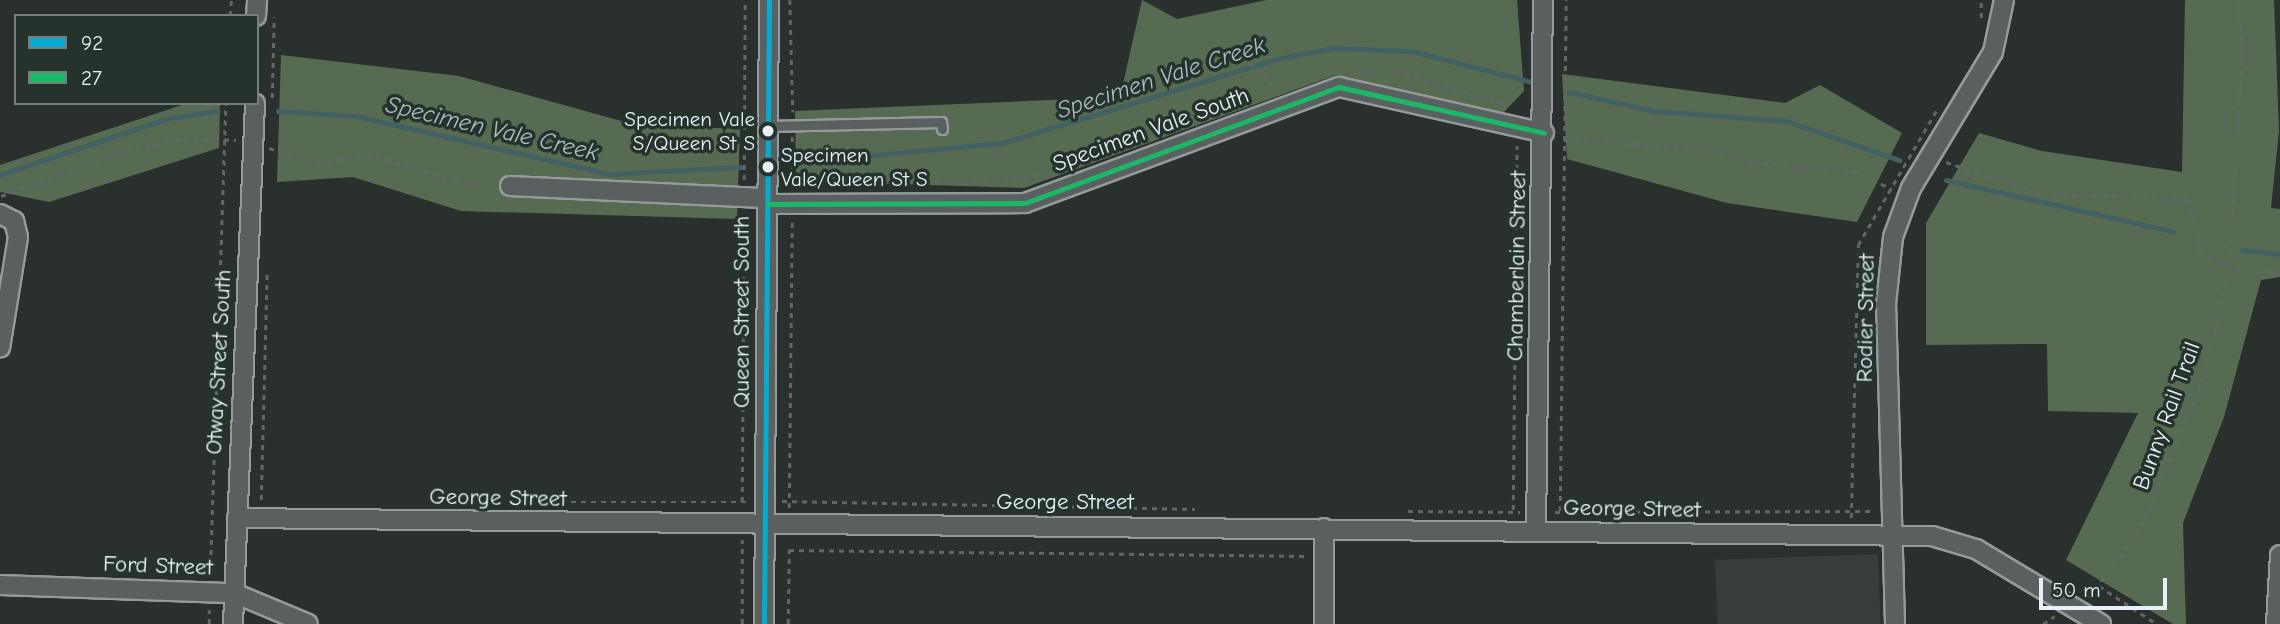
<!DOCTYPE html>
<html>
<head>
<meta charset="utf-8">
<style>
  body { margin:0 }
  #map { position:relative; width:2280px; height:624px; overflow:hidden; background:#29302d; font-family:"Comic Neue",sans-serif }
  div>[style] { position:absolute }
  .built>* { inset:0; background:#373d3a; transform-origin:0 0 }
  .green>* { inset:0; background:#576b52 }
  .stream>* { height:5px; margin:-2.5px; padding:0 2.5px; transform-origin:2.5px; border-radius:2.5px; background:#416163 }
  .path>* { height:2.5px; margin-top:-1.25px; transform-origin:0; background:repeating-linear-gradient(90deg,#626665 0 5px,transparent 0 10px) }
  .roads { filter:drop-shadow(2px 0 #959a9a) drop-shadow(-2px 0 #959a9a) drop-shadow(0 2px #959a9a) drop-shadow(0 -2px #959a9a) }
  .lane>* { height:9px; margin:-4.5px; padding:0 4.5px; transform-origin:4.5px; border-radius:4.5px; background:#5a6060 }
  .street>* { height:18px; margin:-9px; padding:0 9px; transform-origin:9px; border-radius:9px; background:#5a6060 }
  .bus-1>* { height:5px; margin:-2.5px; padding:0 2.5px; transform-origin:2.5px; border-radius:2.5px; background:#06acd0 }
  .bus-2>* { height:5px; margin:-2.5px; padding:0 2.5px; transform-origin:2.5px; border-radius:2.5px; background:#1ab867 }
  .dots>* { width:19px; height:19px; translate:-50% -50%; box-sizing:border-box; border:4px solid #26332d; border-radius:50% }
  span { translate:-50% -50%; white-space:nowrap; text-align:center; line-height:1.15; -webkit-text-stroke:7px #26332d; paint-order:stroke }
  .bus-label { font-size:21px; color:#e8f1f8 }
  .right { translate:-100% -50%; text-align:right }
  .left { translate:0 -50%; text-align:left }
  .street-label { font-size:23px; color:#e8f1f8 }
  .water-label { font-size:24px; color:#aec0c6; font-style:italic }
  .legend { position:absolute; left:14px; top:14px; width:245px; height:91px; box-sizing:border-box; background:#26332d; border:2px solid #747f7e; margin:0; padding:9px 12px; list-style:none; font-size:21px; color:#e8f1f8 }
  .legend li { display:flex; align-items:center; gap:14px; height:35px }
  .legend b { width:35px; border:2px solid #747f7e }
  .scale { position:absolute; left:2039px; top:578px; width:128px; height:32px; box-sizing:border-box; border:4px solid #e8f1f8; border-top:0; padding-left:9px; font-size:21px; line-height:24px; white-space:nowrap; color:#e8f1f8; -webkit-text-stroke:5px #26332d; paint-order:stroke }
</style>
</head>
<body>
<div id="map">
  <div class="built">
    <div style="left:1878px;top:554px;width:70px;height:163px;rotate:88deg"></div>
  </div>
  <div class="green">
    <div style="clip-path:polygon(1142px 0,1177px 19px,1266px 0,1517px 0,1524px 91px,1499px 117px,1336px 75px,1024px 188px,796px 181px,795px 111px,1120px 97px)"></div>
    <div style="clip-path:polygon(2185px 0,2274px 0,2279px 131px,2271px 208px,2280px 209px,2280px 277px,2261px 280px,2224px 417px,2183px 523px,2186px 624px,2173px 624px,2066px 560px,2138px 413px,2048px 411px,2047px 344px,1926px 345px,1926px 223px,1979px 133px,2042px 151px,2182px 172px)"></div>
    <div style="clip-path:polygon(281px 55px,459px 76px,632px 124px,740px 129px,737px 219px,461px 211px,353px 177px,277px 182px)"></div>
    <div style="clip-path:polygon(1562px 74px,1785px 103px,1820px 85px,1902px 133px,1857px 222px,1727px 203px,1567px 159px)"></div>
    <div style="clip-path:polygon(220px 103px,219px 148px,49px 202px,0 192px,0 165px,182px 105px)"></div>
  </div>
  <div class="stream">
    <div style="left:1569px;top:92px;width:87px;rotate:12.6deg"></div>
    <div style="left:1654px;top:111px;width:133px;rotate:4.3deg"></div>
    <div style="left:1787px;top:121px;width:119px;rotate:19.2deg"></div>
    <div style="left:278px;top:111px;width:78px;rotate:3.7deg"></div>
    <div style="left:356px;top:116px;width:261px;rotate:12.9deg"></div>
    <div style="left:610px;top:174px;width:131px;rotate:-3.1deg"></div>
    <div style="left:798px;top:162px;width:205px;rotate:-5.3deg"></div>
    <div style="left:1002px;top:143px;width:287px;rotate:-17deg"></div>
    <div style="left:1276px;top:59px;width:58px;rotate:-10.9deg"></div>
    <div style="left:1333px;top:48px;width:79px;rotate:2.2deg"></div>
    <div style="left:1412px;top:51px;width:124px;rotate:14.5deg"></div>
    <div style="left:0;top:175px;width:178px;rotate:-18.6deg"></div>
    <div style="left:169px;top:118px;width:49px;rotate:-8.1deg"></div>
    <div style="left:1946px;top:180px;width:234px;rotate:12.8deg"></div>
    <div style="left:2242px;top:250px;width:38px;rotate:6deg"></div>
  </div>
  <div class="path">
    <div style="left:790px;top:0;width:112px;rotate:88.5deg"></div>
    <div style="left:230px;top:16px;width:16px;rotate:-86deg"></div>
    <div style="left:1981px;top:18px;width:18px;rotate:-90deg"></div>
    <div style="left:1242px;top:55px;width:49px;rotate:45deg"></div>
    <div style="left:1351px;top:71px;width:44px"></div>
    <div style="left:1395px;top:71px;width:117px;rotate:16.9deg"></div>
    <div style="left:272px;top:98px;width:81px;rotate:-88.6deg"></div>
    <div style="left:1564px;top:140px;width:136px;rotate:2.9deg"></div>
    <div style="left:1700px;top:147px;width:55px;rotate:15.8deg"></div>
    <div style="left:1753px;top:162px;width:101px;rotate:5.1deg"></div>
    <div style="left:1854px;top:171px;width:42px;rotate:25.3deg"></div>
    <div style="left:269px;top:148px;width:50px;rotate:16.3deg"></div>
    <div style="left:317px;top:162px;width:59px;rotate:-5.8deg"></div>
    <div style="left:376px;top:156px;width:83px;rotate:17.6deg"></div>
    <div style="left:455px;top:181px;width:38px;rotate:5deg"></div>
    <div style="left:1946px;top:162px;width:101px;rotate:18.4deg"></div>
    <div style="left:2042px;top:194px;width:144px;rotate:1.6deg"></div>
    <div style="left:2186px;top:198px;width:30px;rotate:69deg"></div>
    <div style="left:2197px;top:226px;width:28px;rotate:86deg"></div>
    <div style="left:2199px;top:254px;width:49px;rotate:20.3deg"></div>
    <div style="left:2245px;top:271px;width:35px;rotate:2deg"></div>
    <div style="left:744px;top:180px;width:180px;rotate:-89.7deg"></div>
    <div style="left:792px;top:182px;width:46px;rotate:-90deg"></div>
    <div style="left:785px;top:185px;width:90px;rotate:-4.4deg"></div>
    <div style="left:875px;top:178px;width:88px;rotate:3.3deg"></div>
    <div style="left:963px;top:183px;width:87px;rotate:-5.9deg"></div>
    <div style="left:1px;top:196px;width:133px;rotate:-19.8deg"></div>
    <div style="left:126px;top:151px;width:59px;rotate:-12.6deg"></div>
    <div style="left:184px;top:138px;width:52px;rotate:2.2deg"></div>
    <div style="left:261px;top:500px;width:227px;rotate:-88.5deg"></div>
    <div style="left:782px;top:501px;width:413px;rotate:1.1deg"></div>
    <div style="left:561px;top:502px;width:186px"></div>
    <div style="left:742px;top:502px;width:288px;rotate:-89.6deg"></div>
    <div style="left:789px;top:508px;width:288px;rotate:-89.4deg"></div>
    <div style="left:1513px;top:510px;width:364px;rotate:-89.4deg"></div>
    <div style="left:1408px;top:511px;width:112px;rotate:0.5deg"></div>
    <div style="left:1560px;top:511px;width:511px;rotate:-89.33deg"></div>
    <div style="left:1555px;top:512px;width:319px;rotate:-0.2deg"></div>
    <div style="left:1851px;top:518px;width:273px;rotate:-88.5deg"></div>
    <div style="left:1858px;top:245px;width:157px;rotate:-59.8deg"></div>
    <div style="left:210px;top:575px;width:472px;rotate:-88.1deg"></div>
    <div style="left:2099px;top:586px;width:69px;rotate:33.2deg"></div>
    <div style="left:2088px;top:597px;width:79px;rotate:-51.7deg"></div>
    <div style="left:2137px;top:535px;width:156px;rotate:-67deg"></div>
    <div style="left:2198px;top:391px;width:68px;rotate:-74.7deg"></div>
    <div style="left:2216px;top:325px;width:61px;rotate:-77.8deg"></div>
    <div style="left:2229px;top:265px;width:215px;rotate:-86.5deg"></div>
    <div style="left:2242px;top:50px;width:50px;rotate:-94.6deg"></div>
    <div style="left:209px;top:624px;width:14px;rotate:-90deg"></div>
    <div style="left:742px;top:624px;width:84px;rotate:-90deg"></div>
    <div style="left:788px;top:624px;width:74px;rotate:-89.2deg"></div>
    <div style="left:789px;top:550px;width:517px;rotate:0.66deg"></div>
    <div style="left:2043px;top:624px;width:14px;rotate:-34deg"></div>
  </div>
  <div class="roads">
    <div class="lane">
      <div style="left:768px;top:126px;width:173px;rotate:-1.3deg"></div>
      <div style="left:941px;top:122px;width:7px;rotate:82deg"></div>
    </div>
    <div class="street">
      <div style="left:256px;top:16px;width:16px;rotate:-86deg"></div>
      <div style="left:510px;top:186px;width:258px;rotate:2.7deg"></div>
      <div style="left:768px;top:204px;width:257px;rotate:-0.2deg"></div>
      <div style="left:1025px;top:203px;width:335px;rotate:-20.3deg"></div>
      <div style="left:1339px;top:87px;width:210px;rotate:12.6deg"></div>
      <div style="left:0;top:214px;width:16px;rotate:27deg"></div>
      <div style="left:14px;top:221px;width:16px;rotate:76deg"></div>
      <div style="left:18px;top:237px;width:112px;rotate:99.2deg"></div>
      <div style="left:237px;top:518px;width:1695px;rotate:0.61deg"></div>
      <div style="left:1932px;top:536px;width:46px;rotate:16.5deg"></div>
      <div style="left:1976px;top:549px;width:146px;rotate:31deg"></div>
      <div style="left:1536px;top:532px;width:532px;rotate:-89.25deg"></div>
      <div style="left:0;top:585px;width:234px;rotate:2deg"></div>
      <div style="left:234px;top:593px;width:80px;rotate:22.7deg"></div>
      <div style="left:233px;top:624px;width:521px;rotate:-87.58deg"></div>
      <div style="left:764px;top:624px;width:624px;rotate:-89.54deg"></div>
      <div style="left:1324px;top:624px;width:96px;rotate:-90deg"></div>
      <div style="left:1895px;top:624px;width:320px;rotate:-91.6deg"></div>
      <div style="left:1886px;top:304px;width:67px;rotate:-84deg"></div>
      <div style="left:1893px;top:237px;width:52px;rotate:-69.8deg"></div>
      <div style="left:1911px;top:188px;width:159px;rotate:-58.9deg"></div>
      <div style="left:1993px;top:52px;width:53px;rotate:-78.1deg"></div>
      <div style="left:2276px;top:624px;width:69px;rotate:-86.7deg"></div>
    </div>
  </div>
  <div class="bus-1">
    <div style="left:764px;top:624px;width:624px;rotate:-89.54deg"></div>
  </div>
  <div class="bus-2">
    <div style="left:768px;top:204px;width:257px;rotate:-0.2deg"></div>
    <div style="left:1025px;top:203px;width:335px;rotate:-20.3deg"></div>
    <div style="left:1339px;top:87px;width:210px;rotate:12.6deg"></div>
  </div>
  <div class="dots">
    <div style="left:768px;top:131px;background:#e8f1f8"></div>
    <div style="left:768px;top:167px;background:#e8f1f8"></div>
  </div>
  <div class="bus-label">
    <span class="right" style="left:755px;top:131px">Specimen Vale<br>S/Queen St S</span>
    <span class="left" style="left:781px;top:167px">Specimen<br>Vale/Queen St S</span>
  </div>
  <div class="street-label">
    <span style="left:1151px;top:130px;rotate:-20deg">Specimen Vale South</span>
    <span style="left:1517px;top:266px;rotate:-89deg">Chamberlain Street</span>
    <span style="left:742px;top:312px;rotate:-90deg">Queen Street South</span>
    <span style="left:1866px;top:318px;rotate:-89deg">Rodier Street</span>
    <span style="left:219px;top:362px;rotate:-87deg">Otway Street South</span>
    <span style="left:2167px;top:416px;rotate:-70deg">Bunny Rail Trail</span>
    <span style="left:498px;top:498px;rotate:1deg">George Street</span>
    <span style="left:1065px;top:502px">George Street</span>
    <span style="left:1632px;top:509px;rotate:1deg">George Street</span>
    <span style="left:158px;top:566px;rotate:2deg">Ford Street</span>
  </div>
  <div class="water-label">
    <span style="left:1161px;top:78px;rotate:-18deg">Specimen Vale Creek</span>
    <span style="left:492px;top:129px;rotate:13deg">Specimen Vale Creek</span>
  </div>
  <ul class="legend">
  <li><b style="height:9px;background:#06acd0"></b>92</li>
  <li><b style="height:9px;background:#1ab867"></b>27</li>
  </ul>
  <div class="scale">50 m</div>
</div>
</body>
</html>
